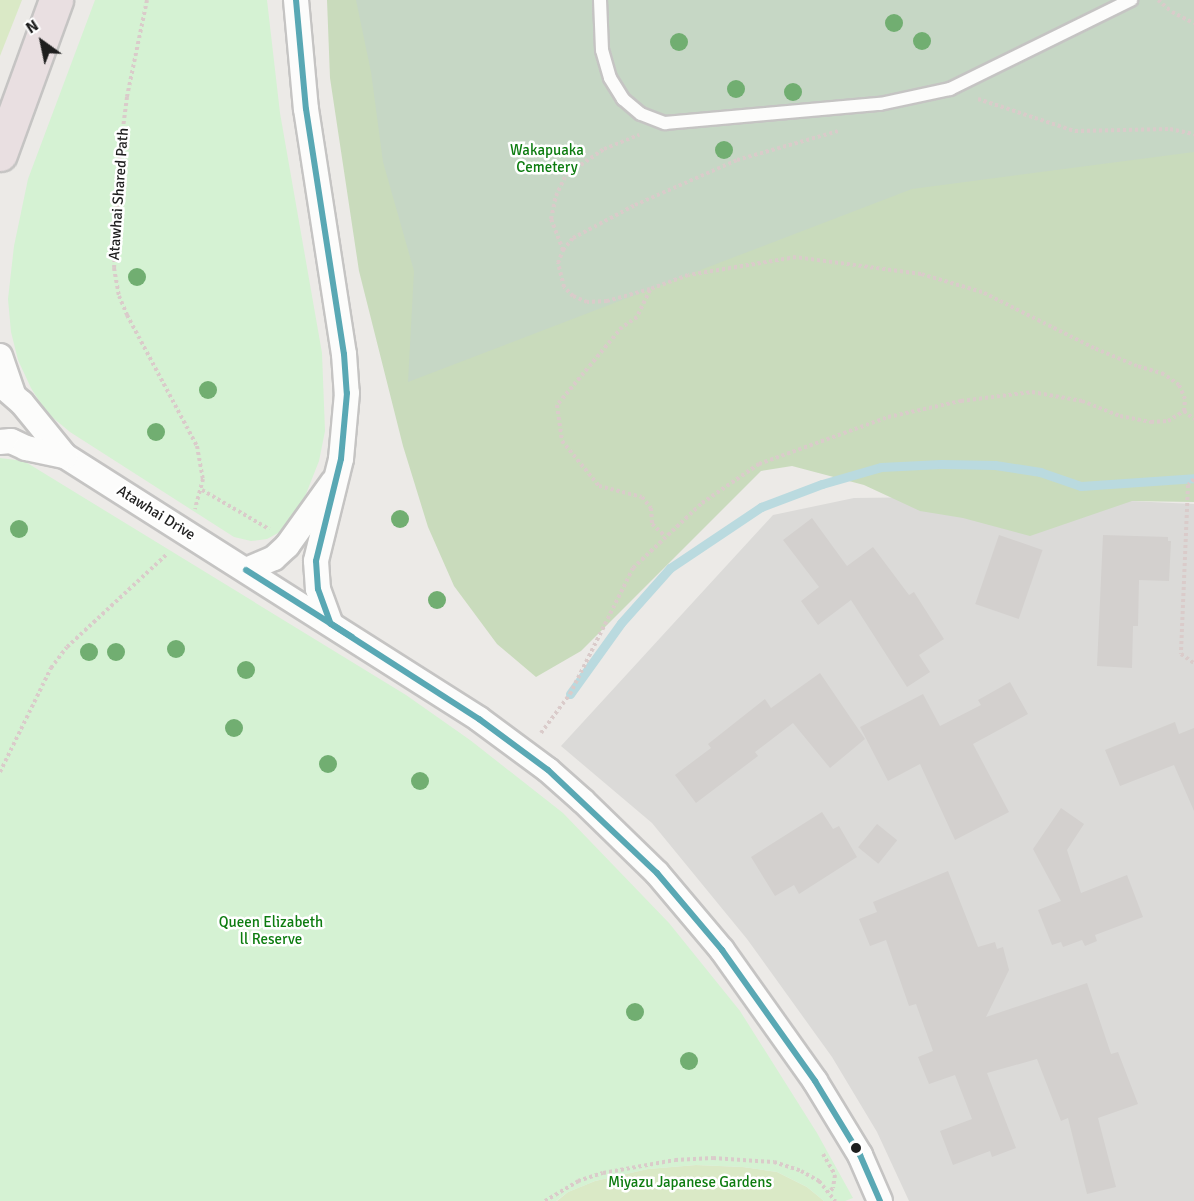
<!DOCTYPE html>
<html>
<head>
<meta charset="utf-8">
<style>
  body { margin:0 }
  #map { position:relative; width:1194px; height:1201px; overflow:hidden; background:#eceae7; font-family:Signika,sans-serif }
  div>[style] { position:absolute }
  .residential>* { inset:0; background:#dbdad8 }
  .grass>* { inset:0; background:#dae9c6 }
  .forest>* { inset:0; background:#c9dbbc }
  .cemetery>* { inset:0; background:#c6d7c5 }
  .park>* { inset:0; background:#d5f2d3 }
  .stream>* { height:9px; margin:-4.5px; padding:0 4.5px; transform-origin:4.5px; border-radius:4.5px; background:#badadf }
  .building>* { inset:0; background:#d3d0ce; transform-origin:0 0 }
  .path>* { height:4px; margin-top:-2px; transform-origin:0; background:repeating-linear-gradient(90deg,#dacbca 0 3px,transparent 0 6px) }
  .roads { filter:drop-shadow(2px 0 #c5c4c3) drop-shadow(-2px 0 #c5c4c3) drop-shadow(0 2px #c5c4c3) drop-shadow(0 -2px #c5c4c3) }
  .lane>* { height:12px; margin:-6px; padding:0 6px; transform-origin:6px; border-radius:6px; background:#fcfcfb }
  .street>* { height:24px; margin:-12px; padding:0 12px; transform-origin:12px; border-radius:12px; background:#fcfcfb }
  .highway>* { height:33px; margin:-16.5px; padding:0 16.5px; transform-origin:16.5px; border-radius:16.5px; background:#e9dfe1 }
  .bus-1>* { height:6px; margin:-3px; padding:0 3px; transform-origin:3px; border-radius:3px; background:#59a8b4 }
  .trees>* { width:18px; height:18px; margin:-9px; border-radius:50%; background:#71ae71 }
  .dots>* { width:16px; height:16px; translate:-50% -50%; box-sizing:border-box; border:3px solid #fff; border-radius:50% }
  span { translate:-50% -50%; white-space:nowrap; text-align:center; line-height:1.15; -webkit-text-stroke:5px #fff; paint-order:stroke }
  .park-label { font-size:15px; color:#0d7c10 }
  .street-label { font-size:15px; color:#1e1e1e }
  .north { position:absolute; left:12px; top:12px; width:60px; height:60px; -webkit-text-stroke:4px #fff; paint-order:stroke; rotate:327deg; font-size:16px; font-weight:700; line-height:24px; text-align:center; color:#1e1e1e }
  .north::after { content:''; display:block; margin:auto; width:21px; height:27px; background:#1e1e1e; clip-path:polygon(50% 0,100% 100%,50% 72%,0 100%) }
</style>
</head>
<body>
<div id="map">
  <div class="residential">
    <div style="clip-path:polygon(1022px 496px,1194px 504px,1194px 1201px,909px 1201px,877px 1132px,832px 1057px,747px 939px,652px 823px,561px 746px,773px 515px,854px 498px)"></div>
  </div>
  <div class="grass">
    <div style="clip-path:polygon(0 0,22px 0,0 56px)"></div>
    <div style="clip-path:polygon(696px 1165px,743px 1167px,777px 1172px,807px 1187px,824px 1201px,557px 1201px,568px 1192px,595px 1181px,648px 1169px)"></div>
  </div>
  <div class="forest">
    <div style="clip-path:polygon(327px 0,1194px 0,1194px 502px,1132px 501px,1030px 536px,963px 518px,920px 511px,864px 485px,792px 466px,761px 471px,581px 651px,536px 677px,497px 644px,454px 586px,428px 527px,403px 446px,359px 271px,330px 78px)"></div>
  </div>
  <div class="cemetery">
    <div style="clip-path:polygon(356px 0,1194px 0,1194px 152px,912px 189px,408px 382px,414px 271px,383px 162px,371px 72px)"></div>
  </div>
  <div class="park">
    <div style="clip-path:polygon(95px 0,267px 0,280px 113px,322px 353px,325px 431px,319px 461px,306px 494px,291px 520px,278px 533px,267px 539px,251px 541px,234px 537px,70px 432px,46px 412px,31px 388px,18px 360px,11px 332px,8px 299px,14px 246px,28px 179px)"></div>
    <div style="clip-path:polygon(0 458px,24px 461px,406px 695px,470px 740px,563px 813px,669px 923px,740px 1011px,817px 1133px,853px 1198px,845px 1201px,824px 1201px,807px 1187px,777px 1172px,743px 1167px,696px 1165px,648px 1169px,595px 1181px,568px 1192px,556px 1201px,0 1201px)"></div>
  </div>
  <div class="stream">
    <div style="left:570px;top:694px;width:87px;rotate:-54.3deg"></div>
    <div style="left:621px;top:623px;width:74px;rotate:-48.3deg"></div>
    <div style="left:670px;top:568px;width:110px;rotate:-33.8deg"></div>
    <div style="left:761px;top:507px;width:65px;rotate:-20.7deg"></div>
    <div style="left:822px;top:484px;width:61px;rotate:-16.1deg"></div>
    <div style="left:881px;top:467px;width:60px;rotate:-2.9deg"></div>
    <div style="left:941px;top:464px;width:54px;rotate:1.1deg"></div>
    <div style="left:995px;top:465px;width:46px;rotate:8.8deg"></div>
    <div style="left:1040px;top:472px;width:43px;rotate:18.9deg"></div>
    <div style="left:1081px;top:486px;width:113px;rotate:-4deg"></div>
  </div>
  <div class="building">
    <div style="clip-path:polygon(812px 518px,847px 566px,873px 547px,909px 595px,914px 592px,944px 639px,919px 655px,930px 672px,907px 687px,851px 600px,818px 625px,801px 601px,819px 587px,783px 540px)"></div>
    <div style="left:999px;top:535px;width:46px;height:73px;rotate:19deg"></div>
    <div style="clip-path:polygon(1103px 535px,1168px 537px,1168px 541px,1171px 541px,1169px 581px,1139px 580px,1138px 626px,1133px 626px,1132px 668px,1097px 666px)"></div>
    <div style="clip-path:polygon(820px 673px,865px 739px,830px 768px,793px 723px,755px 752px,758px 756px,696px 803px,675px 775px,711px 748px,708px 744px,765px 699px,771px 708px)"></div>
    <div style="clip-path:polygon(1010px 682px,1028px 714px,973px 744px,1009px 812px,955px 840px,920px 764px,888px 781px,860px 727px,923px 694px,940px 726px,981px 705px,978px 700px)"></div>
    <div style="clip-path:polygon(1175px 722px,1179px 734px,1194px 728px,1194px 811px,1174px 765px,1120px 786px,1105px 750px)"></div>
    <div style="clip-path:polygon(1061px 808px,1084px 824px,1067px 850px,1081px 893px,1127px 875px,1143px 917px,1095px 935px,1097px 941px,1085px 946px,1082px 940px,1063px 947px,1061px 942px,1052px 945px,1038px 910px,1061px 901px,1033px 849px)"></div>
    <div style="clip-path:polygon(822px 812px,833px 829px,839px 826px,857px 857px,799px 894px,794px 885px,775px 896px,751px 857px)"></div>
    <div style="left:877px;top:824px;width:26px;height:30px;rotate:39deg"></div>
    <div style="clip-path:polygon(948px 871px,978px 947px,995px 942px,997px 949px,1003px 947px,1009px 970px,986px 1017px,1087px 983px,1111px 1054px,1118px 1052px,1138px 1104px,1098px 1118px,1116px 1187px,1087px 1194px,1068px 1118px,1061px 1121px,1037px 1059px,987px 1073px,1016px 1148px,992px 1157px,990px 1151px,953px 1165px,940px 1131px,972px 1119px,955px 1075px,929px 1084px,918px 1057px,933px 1051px,916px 1004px,909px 1006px,886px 940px,870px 946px,859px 919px,877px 912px,873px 902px)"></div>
  </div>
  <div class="path">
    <div style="left:147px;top:0;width:99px;rotate:101.7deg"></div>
    <div style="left:127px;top:97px;width:54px;rotate:97.4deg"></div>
    <div style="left:120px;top:151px;width:117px;rotate:92.9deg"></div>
    <div style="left:114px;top:268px;width:28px;rotate:80deg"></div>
    <div style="left:119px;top:296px;width:21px;rotate:67deg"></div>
    <div style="left:127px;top:315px;width:149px;rotate:61.9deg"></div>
    <div style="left:197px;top:446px;width:34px;rotate:80deg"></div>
    <div style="left:203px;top:479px;width:31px;rotate:105deg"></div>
    <div style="left:1158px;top:0;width:18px;rotate:41deg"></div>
    <div style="left:1172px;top:12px;width:25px;rotate:27deg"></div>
    <div style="left:978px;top:99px;width:102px;rotate:18.3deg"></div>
    <div style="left:1075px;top:131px;width:95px;rotate:-1.2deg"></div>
    <div style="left:1170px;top:129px;width:25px;rotate:12deg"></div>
    <div style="left:563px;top:250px;width:33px;rotate:-111deg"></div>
    <div style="left:551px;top:219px;width:24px;rotate:-78deg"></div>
    <div style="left:556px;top:196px;width:23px;rotate:-65deg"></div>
    <div style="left:566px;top:175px;width:46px;rotate:-34.4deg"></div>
    <div style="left:604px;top:149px;width:38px;rotate:-22deg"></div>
    <div style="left:650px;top:290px;width:30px;rotate:116deg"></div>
    <div style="left:637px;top:317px;width:18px;rotate:146deg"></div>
    <div style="left:622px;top:327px;width:102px;rotate:129.8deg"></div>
    <div style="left:557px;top:405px;width:36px;rotate:82deg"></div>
    <div style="left:562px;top:441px;width:58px;rotate:50.6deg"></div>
    <div style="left:599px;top:486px;width:44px;rotate:14.3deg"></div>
    <div style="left:642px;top:497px;width:14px;rotate:51deg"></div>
    <div style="left:651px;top:508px;width:16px;rotate:86deg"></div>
    <div style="left:652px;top:524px;width:18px;rotate:43deg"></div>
    <div style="left:1184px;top:411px;width:13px;rotate:39deg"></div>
    <div style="left:1194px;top:479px;width:8px;rotate:135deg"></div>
    <div style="left:1188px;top:485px;width:169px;rotate:92.4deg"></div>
    <div style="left:1181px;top:654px;width:16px;rotate:35deg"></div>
    <div style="left:202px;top:490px;width:78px;rotate:30.2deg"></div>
    <div style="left:541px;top:733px;width:49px;rotate:-53.4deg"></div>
    <div style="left:570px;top:694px;width:141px;rotate:-63.4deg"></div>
    <div style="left:633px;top:568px;width:95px;rotate:-43.3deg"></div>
    <div style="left:702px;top:503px;width:69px;rotate:-34.4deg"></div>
    <div style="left:759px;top:464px;width:137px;rotate:-20deg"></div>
    <div style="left:888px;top:417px;width:75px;rotate:-12.4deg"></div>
    <div style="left:961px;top:401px;width:72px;rotate:-7.2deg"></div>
    <div style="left:1032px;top:392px;width:51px;rotate:10.2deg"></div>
    <div style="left:1082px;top:401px;width:41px;rotate:21.5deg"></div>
    <div style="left:1120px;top:416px;width:32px;rotate:11deg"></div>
    <div style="left:1151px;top:422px;width:17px;rotate:-3deg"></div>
    <div style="left:1168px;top:421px;width:19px;rotate:-32deg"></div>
    <div style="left:1184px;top:411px;width:12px;rotate:-85deg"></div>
    <div style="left:1185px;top:399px;width:15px;rotate:-113deg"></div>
    <div style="left:1179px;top:385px;width:19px;rotate:-144deg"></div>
    <div style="left:1164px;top:374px;width:28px;rotate:-163deg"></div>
    <div style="left:1137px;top:366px;width:47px;rotate:-157.3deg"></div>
    <div style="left:1094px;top:348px;width:125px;rotate:-153.4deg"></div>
    <div style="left:982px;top:292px;width:64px;rotate:-163.6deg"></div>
    <div style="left:921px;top:274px;width:126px;rotate:-172.3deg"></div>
    <div style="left:796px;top:257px;width:109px;rotate:170.5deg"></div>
    <div style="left:688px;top:275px;width:40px;rotate:159.8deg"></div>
    <div style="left:650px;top:289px;width:45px;rotate:164.4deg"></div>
    <div style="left:607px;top:301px;width:20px;rotate:177deg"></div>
    <div style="left:587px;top:302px;width:15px;rotate:-157deg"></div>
    <div style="left:573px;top:296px;width:13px;rotate:-135deg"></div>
    <div style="left:564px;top:287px;width:25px;rotate:-104deg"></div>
    <div style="left:558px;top:263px;width:14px;rotate:-69deg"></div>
    <div style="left:563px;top:250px;width:16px;rotate:-50deg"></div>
    <div style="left:573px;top:238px;width:70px;rotate:-28deg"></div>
    <div style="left:635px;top:205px;width:111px;rotate:-23.8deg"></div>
    <div style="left:737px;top:160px;width:105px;rotate:-16deg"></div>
    <div style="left:0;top:772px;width:116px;rotate:-63.9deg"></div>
    <div style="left:51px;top:668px;width:26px;rotate:-53deg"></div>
    <div style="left:67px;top:647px;width:137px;rotate:-42.9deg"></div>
    <div style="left:823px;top:1154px;width:24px;rotate:60deg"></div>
    <div style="left:835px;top:1175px;width:13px;rotate:99deg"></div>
    <div style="left:833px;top:1188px;width:6px;rotate:135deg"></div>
    <div style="left:545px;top:1201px;width:39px;rotate:-31deg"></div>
    <div style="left:578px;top:1181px;width:26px;rotate:-18deg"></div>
    <div style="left:603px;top:1173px;width:73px;rotate:-10.2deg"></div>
    <div style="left:675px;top:1160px;width:38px;rotate:-3deg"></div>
    <div style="left:713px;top:1158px;width:61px;rotate:3.8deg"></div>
    <div style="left:774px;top:1162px;width:28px;rotate:18deg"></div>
    <div style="left:801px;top:1171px;width:21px;rotate:29deg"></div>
    <div style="left:819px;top:1181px;width:26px;rotate:51deg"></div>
  </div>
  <div class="roads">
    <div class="lane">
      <div style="left:600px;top:0;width:50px;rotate:87.7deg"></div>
      <div style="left:602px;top:50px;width:29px;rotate:74deg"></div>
      <div style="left:610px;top:78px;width:25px;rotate:58deg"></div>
      <div style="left:623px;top:99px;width:23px;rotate:40deg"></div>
      <div style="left:641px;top:114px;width:26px;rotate:21deg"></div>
      <div style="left:665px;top:123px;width:216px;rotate:-5.1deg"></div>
      <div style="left:880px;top:104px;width:72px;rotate:-12.1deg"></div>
      <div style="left:950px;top:89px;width:202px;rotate:-26.2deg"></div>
    </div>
    <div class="street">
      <div style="left:296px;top:0;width:109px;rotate:84.8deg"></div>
      <div style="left:306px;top:109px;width:248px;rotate:81.2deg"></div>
      <div style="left:344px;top:354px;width:39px;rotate:86deg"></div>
      <div style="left:347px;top:393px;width:66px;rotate:95.2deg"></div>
      <div style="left:341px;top:459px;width:105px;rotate:103.8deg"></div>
      <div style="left:316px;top:561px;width:28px;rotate:86deg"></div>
      <div style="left:318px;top:589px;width:37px;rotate:70deg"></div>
      <div style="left:0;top:356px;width:39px;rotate:71deg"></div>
      <div style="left:0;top:384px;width:29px;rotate:41deg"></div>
      <div style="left:22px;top:403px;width:68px;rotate:50.9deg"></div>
      <div style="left:65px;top:456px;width:490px;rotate:32.4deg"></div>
      <div style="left:479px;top:719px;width:86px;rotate:36.5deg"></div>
      <div style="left:548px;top:770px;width:47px;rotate:41.5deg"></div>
      <div style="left:583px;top:801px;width:103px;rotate:44.2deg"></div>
      <div style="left:657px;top:873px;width:101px;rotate:49.8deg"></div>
      <div style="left:722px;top:950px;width:161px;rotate:54.6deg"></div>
      <div style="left:815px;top:1081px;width:87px;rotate:58.7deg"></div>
      <div style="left:860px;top:1155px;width:50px;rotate:66.5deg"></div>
      <div style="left:0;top:442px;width:11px;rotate:-5deg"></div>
      <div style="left:11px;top:441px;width:17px;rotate:25deg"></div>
      <div style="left:26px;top:448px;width:40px;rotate:12deg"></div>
      <div style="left:246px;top:570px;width:30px;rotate:-23deg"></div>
      <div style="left:274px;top:558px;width:18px;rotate:-43deg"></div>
      <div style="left:287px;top:546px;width:79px;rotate:-54.3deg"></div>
    </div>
    <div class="highway">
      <div style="left:0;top:154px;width:164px;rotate:-70deg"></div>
    </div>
  </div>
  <div class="bus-1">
    <div style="left:296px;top:0;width:109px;rotate:84.8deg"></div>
    <div style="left:306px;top:109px;width:248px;rotate:81.2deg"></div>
    <div style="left:344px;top:354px;width:39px;rotate:86deg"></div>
    <div style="left:347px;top:393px;width:66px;rotate:95.2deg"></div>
    <div style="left:341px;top:459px;width:105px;rotate:103.8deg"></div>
    <div style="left:316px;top:561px;width:28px;rotate:86deg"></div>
    <div style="left:318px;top:589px;width:37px;rotate:70deg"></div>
    <div style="left:331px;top:624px;width:176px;rotate:32.7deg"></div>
    <div style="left:479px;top:719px;width:86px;rotate:36.5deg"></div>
    <div style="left:548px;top:770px;width:150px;rotate:43.4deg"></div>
    <div style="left:657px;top:873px;width:101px;rotate:49.8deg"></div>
    <div style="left:722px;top:950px;width:161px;rotate:54.6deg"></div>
    <div style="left:815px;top:1081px;width:87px;rotate:58.7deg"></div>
    <div style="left:860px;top:1155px;width:50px;rotate:66.5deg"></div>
    <div style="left:246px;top:570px;width:125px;rotate:32.3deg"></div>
  </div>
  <div class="trees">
    <div style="left:894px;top:23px"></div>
    <div style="left:922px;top:41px"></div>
    <div style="left:679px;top:42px"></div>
    <div style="left:736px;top:89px"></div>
    <div style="left:793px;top:92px"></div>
    <div style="left:724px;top:150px"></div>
    <div style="left:137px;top:277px"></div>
    <div style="left:208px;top:390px"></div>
    <div style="left:156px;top:432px"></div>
    <div style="left:400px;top:519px"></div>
    <div style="left:19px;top:529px"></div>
    <div style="left:437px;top:600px"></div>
    <div style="left:176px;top:649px"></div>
    <div style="left:89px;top:652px"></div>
    <div style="left:116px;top:652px"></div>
    <div style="left:246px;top:670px"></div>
    <div style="left:234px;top:728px"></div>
    <div style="left:328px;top:764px"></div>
    <div style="left:420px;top:781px"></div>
    <div style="left:635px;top:1012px"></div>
    <div style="left:689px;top:1061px"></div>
  </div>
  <div class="dots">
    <div style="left:856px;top:1148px;background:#1e1e1e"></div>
  </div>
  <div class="park-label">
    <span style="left:547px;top:159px">Wakapuaka<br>Cemetery</span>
    <span style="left:271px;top:931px">Queen Elizabeth<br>ll Reserve</span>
    <span style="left:690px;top:1183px">Miyazu Japanese Gardens</span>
  </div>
  <div class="street-label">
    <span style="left:119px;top:194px;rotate:-86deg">Atawhai Shared Path</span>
    <span style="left:156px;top:513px;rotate:32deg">Atawhai Drive</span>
  </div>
  <div class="north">N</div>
</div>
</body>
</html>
